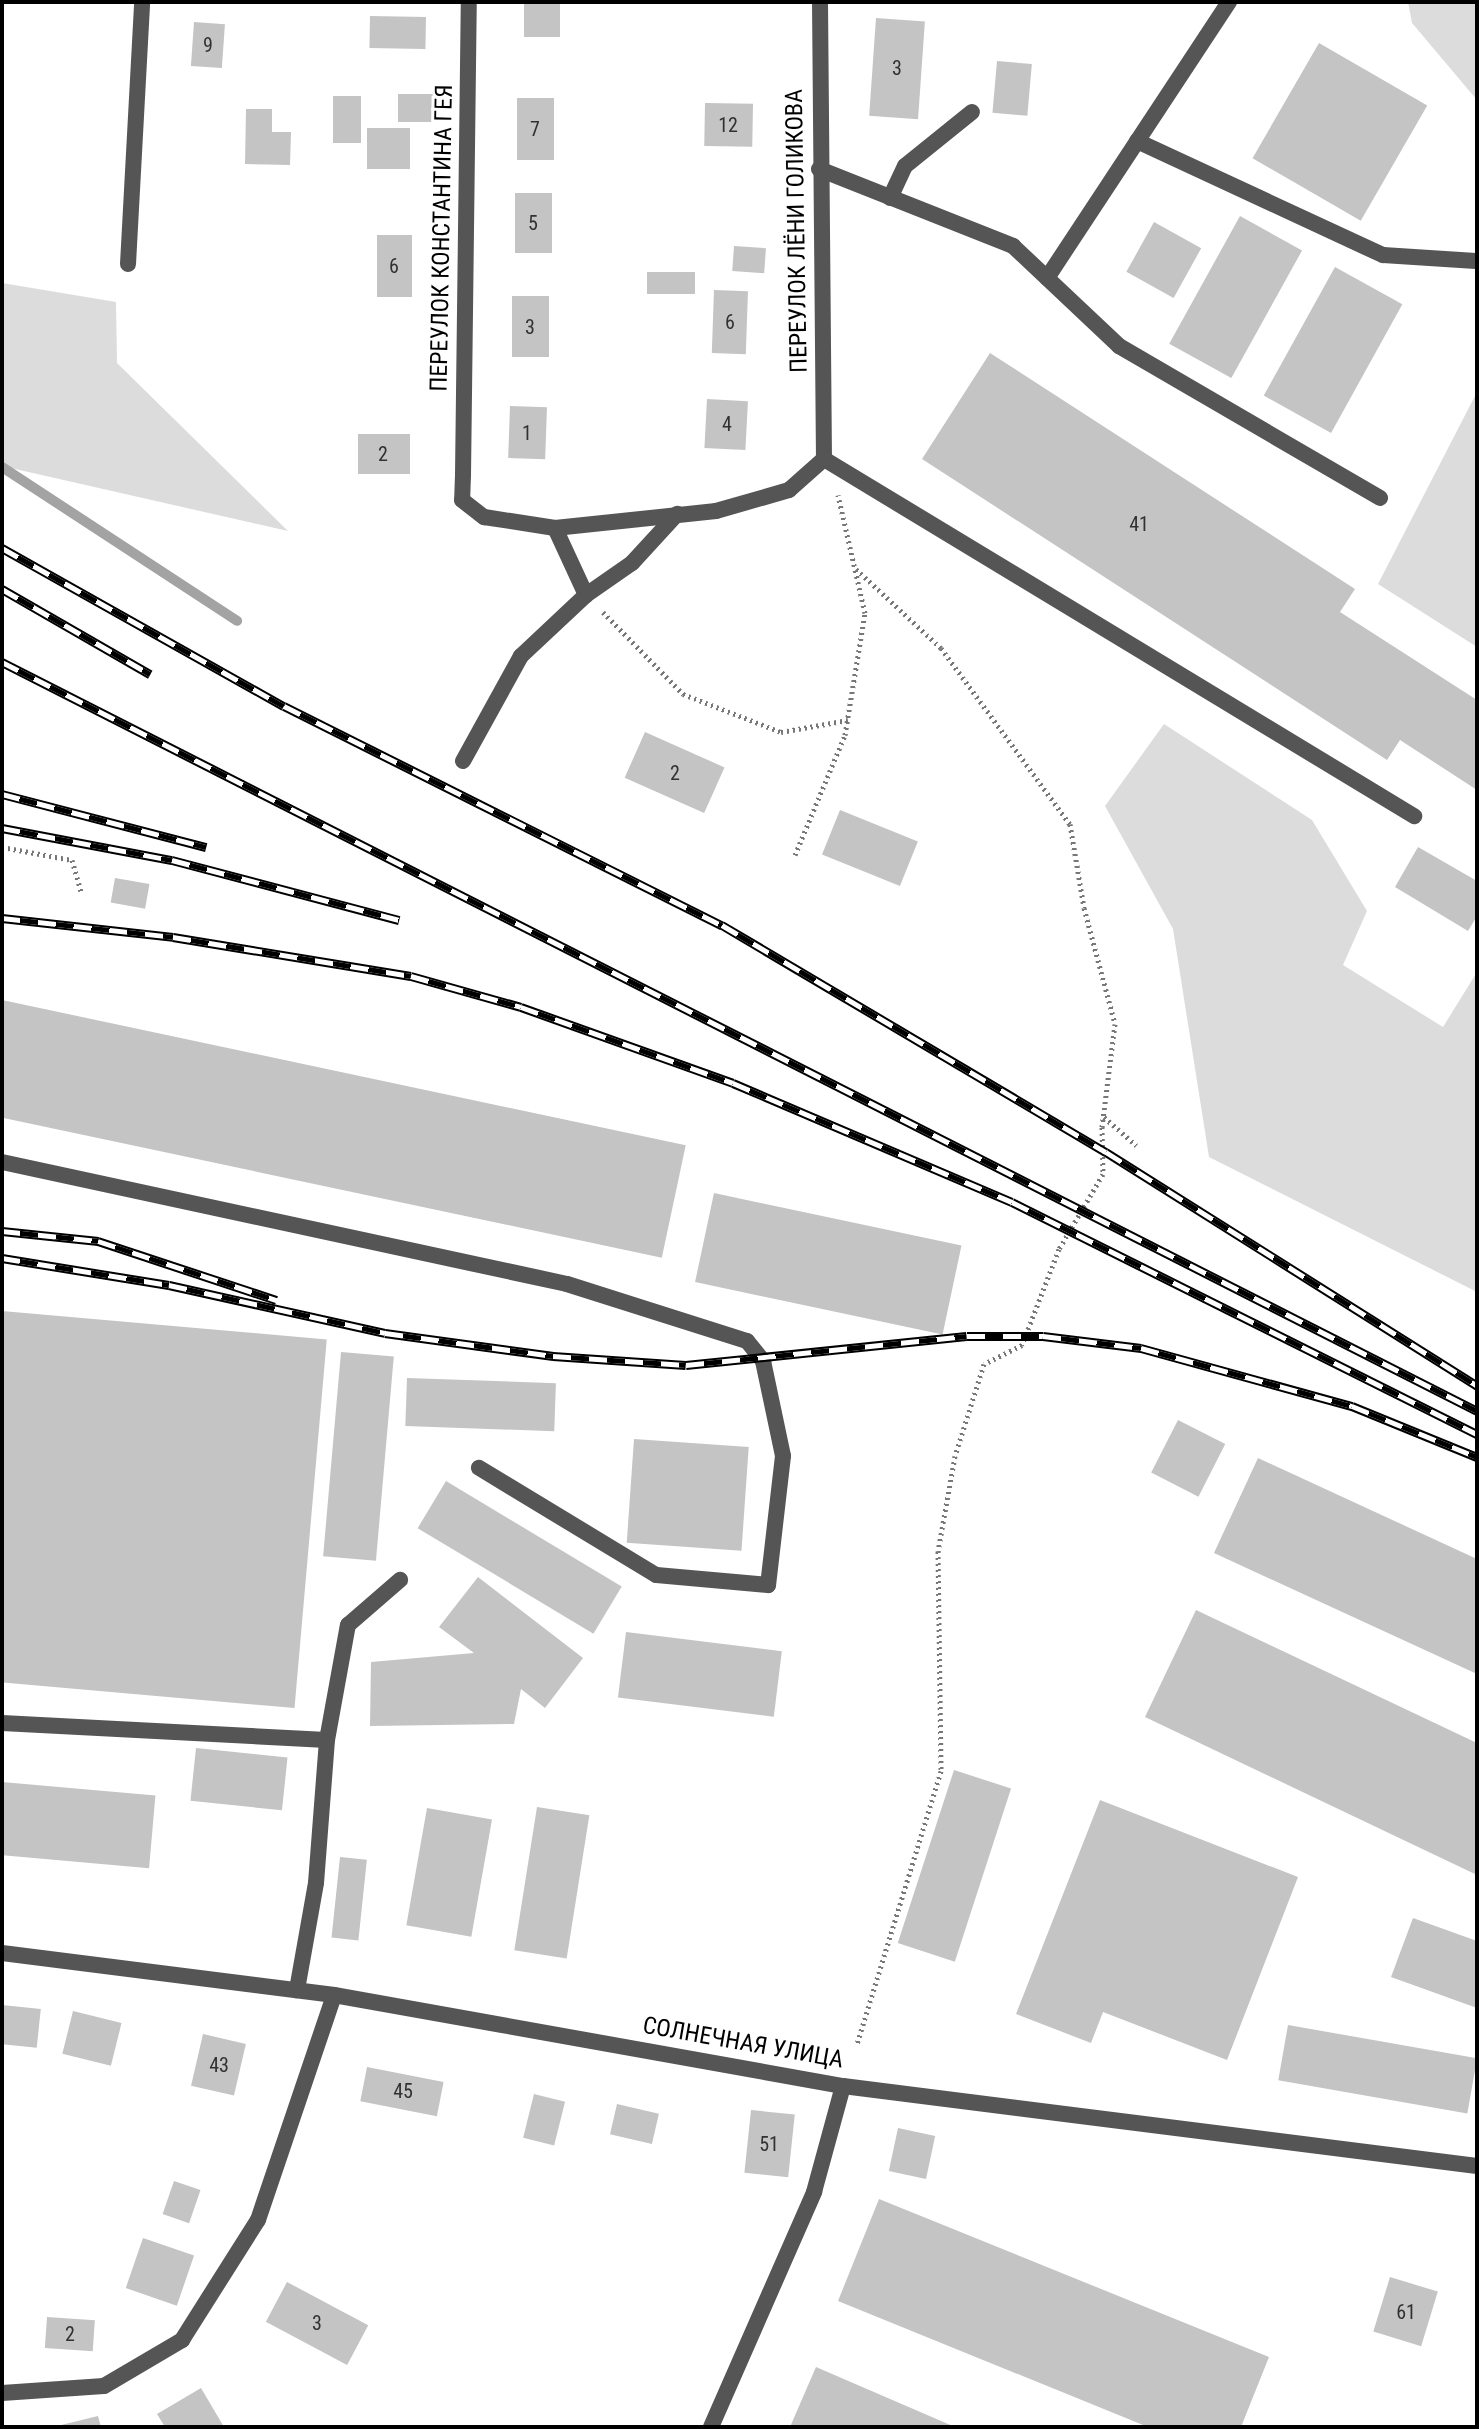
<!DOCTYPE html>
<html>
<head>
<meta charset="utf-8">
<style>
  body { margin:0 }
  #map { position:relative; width:1479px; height:2429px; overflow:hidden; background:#fff; font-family:"Roboto Condensed",sans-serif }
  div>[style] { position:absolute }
  .green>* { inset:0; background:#dcdcdc }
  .stream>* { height:10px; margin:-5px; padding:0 5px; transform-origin:5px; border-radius:5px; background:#a3a3a3 }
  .building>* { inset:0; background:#c4c4c4; transform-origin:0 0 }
  .path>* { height:5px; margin-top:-2.5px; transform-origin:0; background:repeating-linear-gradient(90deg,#777 0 2px,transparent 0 6px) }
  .service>* { height:16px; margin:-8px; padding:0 8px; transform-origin:8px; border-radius:8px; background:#555 }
  .minor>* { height:16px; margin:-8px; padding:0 8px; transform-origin:8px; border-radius:8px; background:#555 }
  .rail>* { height:9px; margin-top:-4.5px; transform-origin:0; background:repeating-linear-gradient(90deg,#fff 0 18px,#000 0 36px); box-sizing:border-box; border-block:2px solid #000 }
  span { translate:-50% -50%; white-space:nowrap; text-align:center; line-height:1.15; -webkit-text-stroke:6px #fff; paint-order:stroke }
  .number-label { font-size:20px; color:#313131 }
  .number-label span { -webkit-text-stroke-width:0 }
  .street-label { font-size:24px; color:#000 }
  .frame { position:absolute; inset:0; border:4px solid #000; pointer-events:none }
</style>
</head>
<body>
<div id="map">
  <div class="green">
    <div style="clip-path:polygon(1408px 2px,1477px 2px,1477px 100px,1412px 23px)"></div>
    <div style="clip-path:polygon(2px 283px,116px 302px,117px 363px,288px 531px,2px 466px)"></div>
    <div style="clip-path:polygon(1477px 392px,1477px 647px,1378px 584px)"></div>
    <div style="clip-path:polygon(1164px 724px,1312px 820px,1367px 911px,1343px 965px,1443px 1027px,1477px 972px,1477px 1292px,1209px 1157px,1173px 929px,1105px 806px)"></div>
  </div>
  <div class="stream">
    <div style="left:2px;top:467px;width:281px;rotate:33.2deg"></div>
  </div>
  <div class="building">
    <div style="left:524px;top:2px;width:36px;height:35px"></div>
    <div style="left:370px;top:16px;width:56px;height:32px;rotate:1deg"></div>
    <div style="left:876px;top:18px;width:49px;height:98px;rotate:4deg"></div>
    <div style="left:194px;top:22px;width:31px;height:44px;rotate:4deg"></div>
    <div style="left:1319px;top:43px;width:125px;height:133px;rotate:30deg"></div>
    <div style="left:997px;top:61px;width:35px;height:52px;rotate:5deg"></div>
    <div style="left:398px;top:94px;width:39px;height:28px"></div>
    <div style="left:333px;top:96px;width:28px;height:47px"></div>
    <div style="left:517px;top:98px;width:37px;height:62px"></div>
    <div style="left:705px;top:103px;width:48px;height:43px;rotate:1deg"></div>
    <div style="clip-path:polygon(246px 109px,272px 109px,272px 132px,291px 132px,290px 165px,245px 164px)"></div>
    <div style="left:367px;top:128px;width:43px;height:41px"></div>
    <div style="left:515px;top:193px;width:37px;height:60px"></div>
    <div style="left:1240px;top:216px;width:71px;height:146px;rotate:29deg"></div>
    <div style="left:1154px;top:222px;width:54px;height:57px;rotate:29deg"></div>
    <div style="left:377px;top:235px;width:35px;height:62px"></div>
    <div style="left:734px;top:246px;width:32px;height:25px;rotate:4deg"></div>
    <div style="left:1335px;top:267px;width:77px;height:147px;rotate:29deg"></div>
    <div style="left:647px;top:272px;width:48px;height:22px"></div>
    <div style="left:714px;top:290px;width:34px;height:63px;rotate:2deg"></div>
    <div style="left:512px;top:296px;width:37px;height:61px"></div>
    <div style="clip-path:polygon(990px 353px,1355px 589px,1340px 612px,1477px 700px,1477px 790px,1400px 740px,1387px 760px,922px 459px)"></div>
    <div style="left:707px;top:399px;width:41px;height:49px;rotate:3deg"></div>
    <div style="left:510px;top:406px;width:37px;height:52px;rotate:2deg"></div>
    <div style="left:358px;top:434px;width:52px;height:40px"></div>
    <div style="left:645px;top:732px;width:87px;height:50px;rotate:24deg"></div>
    <div style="left:840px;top:810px;width:84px;height:48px;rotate:22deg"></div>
    <div style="clip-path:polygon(1418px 847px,1477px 881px,1477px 916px,1468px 931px,1395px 887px)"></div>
    <div style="left:115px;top:878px;width:35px;height:25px;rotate:10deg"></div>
    <div style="left:2px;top:1000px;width:699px;height:115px;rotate:12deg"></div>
    <div style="left:714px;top:1193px;width:253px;height:91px;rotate:12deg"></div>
    <div style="left:2px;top:1311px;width:326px;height:370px;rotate:5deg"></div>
    <div style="left:341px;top:1352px;width:53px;height:205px;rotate:5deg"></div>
    <div style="left:407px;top:1378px;width:149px;height:48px;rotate:2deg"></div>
    <div style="left:1178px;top:1420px;width:53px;height:59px;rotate:27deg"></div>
    <div style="left:634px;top:1439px;width:115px;height:104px;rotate:4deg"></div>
    <div style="clip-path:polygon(1258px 1458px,1477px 1559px,1477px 1674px,1214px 1553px)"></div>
    <div style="left:446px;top:1481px;width:205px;height:55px;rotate:31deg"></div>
    <div style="clip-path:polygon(478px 1577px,583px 1658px,545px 1708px,521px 1689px,514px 1724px,370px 1726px,371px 1662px,474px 1653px,439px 1627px)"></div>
    <div style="clip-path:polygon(1196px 1610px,1477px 1743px,1477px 1875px,1145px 1717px)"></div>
    <div style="left:626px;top:1632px;width:157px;height:66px;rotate:7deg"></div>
    <div style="left:196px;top:1748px;width:92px;height:53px;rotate:6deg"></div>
    <div style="left:954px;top:1770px;width:60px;height:182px;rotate:18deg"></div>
    <div style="left:2px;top:1782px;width:154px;height:73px;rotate:5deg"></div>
    <div style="clip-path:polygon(1100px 1800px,1298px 1877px,1227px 2060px,1103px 2012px,1091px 2043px,1016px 2014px)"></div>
    <div style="left:537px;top:1807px;width:53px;height:145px;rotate:9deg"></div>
    <div style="left:427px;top:1808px;width:66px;height:119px;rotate:10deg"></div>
    <div style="left:340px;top:1857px;width:27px;height:81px;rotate:6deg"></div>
    <div style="clip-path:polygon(1413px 1918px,1477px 1941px,1477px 2008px,1391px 1977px)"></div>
    <div style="left:2px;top:2005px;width:39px;height:39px;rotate:6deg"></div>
    <div style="left:73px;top:2011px;width:50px;height:44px;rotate:14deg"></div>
    <div style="left:1288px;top:2025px;width:192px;height:56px;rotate:10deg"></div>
    <div style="left:203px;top:2034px;width:44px;height:53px;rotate:13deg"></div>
    <div style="left:367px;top:2067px;width:78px;height:35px;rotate:11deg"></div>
    <div style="left:534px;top:2094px;width:32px;height:45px;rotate:14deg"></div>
    <div style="left:617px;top:2104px;width:43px;height:31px;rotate:13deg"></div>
    <div style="left:751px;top:2110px;width:44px;height:63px;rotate:6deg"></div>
    <div style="left:898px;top:2128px;width:38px;height:44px;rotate:12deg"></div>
    <div style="left:174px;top:2181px;width:28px;height:35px;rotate:19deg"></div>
    <div style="clip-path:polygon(879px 2199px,1269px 2357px,1241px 2427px,1148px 2427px,838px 2301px)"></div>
    <div style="left:143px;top:2238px;width:54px;height:53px;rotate:19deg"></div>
    <div style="left:1390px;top:2277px;width:50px;height:57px;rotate:17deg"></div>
    <div style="left:287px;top:2282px;width:92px;height:45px;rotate:28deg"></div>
    <div style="left:47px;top:2317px;width:48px;height:31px;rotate:4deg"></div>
    <div style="clip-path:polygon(816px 2367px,955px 2427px,790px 2427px)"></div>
    <div style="clip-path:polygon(201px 2388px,224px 2427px,165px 2427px,157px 2414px)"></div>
    <div style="clip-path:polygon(98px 2416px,101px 2427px,58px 2427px,57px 2426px)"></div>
  </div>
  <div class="path">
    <div style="left:856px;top:569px;width:116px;rotate:42.9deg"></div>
    <div style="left:941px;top:648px;width:218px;rotate:53.8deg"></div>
    <div style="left:1070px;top:824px;width:85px;rotate:80.5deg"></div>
    <div style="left:1084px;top:908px;width:120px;rotate:75deg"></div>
    <div style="left:1115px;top:1024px;width:104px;rotate:97.2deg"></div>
    <div style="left:1102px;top:1127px;width:47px;rotate:88.8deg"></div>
    <div style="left:1103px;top:1174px;width:87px;rotate:120.4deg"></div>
    <div style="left:1059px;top:1249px;width:103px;rotate:111.1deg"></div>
    <div style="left:1022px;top:1345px;width:42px;rotate:153.4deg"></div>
    <div style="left:984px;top:1364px;width:96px;rotate:107.5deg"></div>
    <div style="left:955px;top:1456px;width:97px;rotate:100.1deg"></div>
    <div style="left:938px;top:1551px;width:220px;rotate:89.2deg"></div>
    <div style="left:941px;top:1771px;width:286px;rotate:107.1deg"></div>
    <div style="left:603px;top:612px;width:115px;rotate:45.7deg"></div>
    <div style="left:683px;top:694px;width:105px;rotate:21.2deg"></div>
    <div style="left:781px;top:732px;width:68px;rotate:-10.2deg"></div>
    <div style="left:2px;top:847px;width:71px;rotate:10.5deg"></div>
    <div style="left:72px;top:860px;width:35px;rotate:74deg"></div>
    <div style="left:795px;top:855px;width:130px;rotate:-67.4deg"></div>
    <div style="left:845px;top:735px;width:124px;rotate:-80.7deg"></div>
    <div style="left:865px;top:613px;width:121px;rotate:-102.9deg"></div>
    <div style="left:1104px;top:1117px;width:43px;rotate:41.2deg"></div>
  </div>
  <div class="service">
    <div style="left:1137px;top:141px;width:271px;rotate:24.9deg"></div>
    <div style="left:1383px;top:255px;width:93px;rotate:3.7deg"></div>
    <div style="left:819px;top:169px;width:209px;rotate:21.6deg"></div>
    <div style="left:1013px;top:246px;width:146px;rotate:43.3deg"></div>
    <div style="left:1119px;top:346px;width:302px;rotate:30.2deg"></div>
    <div style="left:890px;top:198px;width:35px;rotate:-65deg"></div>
    <div style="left:905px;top:166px;width:86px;rotate:-38.9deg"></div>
    <div style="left:1047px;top:278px;width:331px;rotate:-56.6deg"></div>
    <div style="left:463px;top:475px;width:25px;rotate:92deg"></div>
    <div style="left:462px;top:500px;width:28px;rotate:38deg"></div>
    <div style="left:484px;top:517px;width:72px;rotate:8.8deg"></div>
    <div style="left:555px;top:528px;width:74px;rotate:65.2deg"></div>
    <div style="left:555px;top:528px;width:162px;rotate:-6deg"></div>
    <div style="left:716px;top:511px;width:76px;rotate:-16deg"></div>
    <div style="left:789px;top:490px;width:47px;rotate:-41.5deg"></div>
    <div style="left:824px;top:459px;width:690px;rotate:31.18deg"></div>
    <div style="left:463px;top:761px;width:120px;rotate:-61.1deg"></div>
    <div style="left:521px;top:656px;width:89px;rotate:-43.2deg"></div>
    <div style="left:586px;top:595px;width:56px;rotate:-34.8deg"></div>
    <div style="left:632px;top:563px;width:67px;rotate:-47.4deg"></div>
    <div style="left:2px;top:1162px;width:578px;rotate:12.18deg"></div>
    <div style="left:567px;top:1284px;width:189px;rotate:17.6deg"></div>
    <div style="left:747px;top:1341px;width:26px;rotate:51deg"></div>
    <div style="left:763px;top:1361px;width:97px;rotate:78.1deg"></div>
    <div style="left:783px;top:1456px;width:130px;rotate:96.6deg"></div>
    <div style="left:768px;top:1585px;width:112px;rotate:-174.9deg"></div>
    <div style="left:656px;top:1575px;width:207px;rotate:-148.8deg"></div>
    <div style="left:2px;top:1723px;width:325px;rotate:3deg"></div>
    <div style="left:327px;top:1740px;width:143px;rotate:94.4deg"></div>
    <div style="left:316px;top:1883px;width:109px;rotate:100.1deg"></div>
    <div style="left:327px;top:1740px;width:117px;rotate:-79.7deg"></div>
    <div style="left:348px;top:1625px;width:69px;rotate:-40.9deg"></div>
  </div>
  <div class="minor">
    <div style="left:820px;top:2px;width:457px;rotate:89.5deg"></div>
    <div style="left:128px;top:264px;width:262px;rotate:-86.9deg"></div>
    <div style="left:463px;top:475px;width:473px;rotate:-89.3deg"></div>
    <div style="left:2px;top:1953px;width:335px;rotate:7.2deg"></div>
    <div style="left:334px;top:1995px;width:517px;rotate:10.14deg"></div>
    <div style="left:843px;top:2086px;width:639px;rotate:7.19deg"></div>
    <div style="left:2px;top:2393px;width:102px;rotate:-3.9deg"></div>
    <div style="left:104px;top:2386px;width:91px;rotate:-30.5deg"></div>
    <div style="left:182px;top:2340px;width:142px;rotate:-57.7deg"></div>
    <div style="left:258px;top:2220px;width:237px;rotate:-71.3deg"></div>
    <div style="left:711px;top:2427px;width:257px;rotate:-66.3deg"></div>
    <div style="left:814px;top:2192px;width:110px;rotate:-74.7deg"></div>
  </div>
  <div class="rail">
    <div style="left:2px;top:548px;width:323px;rotate:29.3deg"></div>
    <div style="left:284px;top:706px;width:490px;rotate:26.6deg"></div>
    <div style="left:722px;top:925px;width:446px;rotate:30.6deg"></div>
    <div style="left:1106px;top:1152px;width:439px;rotate:32.2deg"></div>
    <div style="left:2px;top:589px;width:171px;rotate:29.9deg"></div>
    <div style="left:2px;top:662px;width:1654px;rotate:26.92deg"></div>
    <div style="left:2px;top:794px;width:211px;rotate:14.6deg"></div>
    <div style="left:2px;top:828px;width:173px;rotate:10.7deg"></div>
    <div style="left:172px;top:860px;width:235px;rotate:14.8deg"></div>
    <div style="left:2px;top:918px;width:172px;rotate:6.3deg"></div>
    <div style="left:173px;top:937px;width:241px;rotate:9.3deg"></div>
    <div style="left:411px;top:976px;width:114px;rotate:15.7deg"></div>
    <div style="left:521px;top:1007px;width:225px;rotate:19.7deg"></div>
    <div style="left:733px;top:1083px;width:303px;rotate:23.1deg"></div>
    <div style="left:1012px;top:1202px;width:520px;rotate:26.52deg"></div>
    <div style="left:2px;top:1231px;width:97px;rotate:5.9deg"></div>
    <div style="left:98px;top:1241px;width:188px;rotate:18.3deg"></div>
    <div style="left:2px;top:1258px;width:169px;rotate:9.2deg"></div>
    <div style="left:169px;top:1285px;width:221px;rotate:12.5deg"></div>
    <div style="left:385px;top:1333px;width:170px;rotate:7.8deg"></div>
    <div style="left:553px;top:1356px;width:133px;rotate:3.9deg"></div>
    <div style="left:686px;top:1365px;width:282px;rotate:-5.9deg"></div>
    <div style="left:967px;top:1336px;width:76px"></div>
    <div style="left:1043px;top:1336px;width:99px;rotate:7deg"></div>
    <div style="left:1141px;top:1348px;width:219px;rotate:15.4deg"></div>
    <div style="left:1352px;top:1406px;width:135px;rotate:22.2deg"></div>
  </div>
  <div class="number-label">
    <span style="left:208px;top:45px">9</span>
    <span style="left:897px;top:68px">3</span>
    <span style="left:728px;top:125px">12</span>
    <span style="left:535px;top:129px">7</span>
    <span style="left:533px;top:223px">5</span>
    <span style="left:394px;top:266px">6</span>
    <span style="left:730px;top:322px">6</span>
    <span style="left:530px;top:327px">3</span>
    <span style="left:727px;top:424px">4</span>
    <span style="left:527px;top:433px">1</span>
    <span style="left:383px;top:454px">2</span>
    <span style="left:1139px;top:524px">41</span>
    <span style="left:675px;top:773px">2</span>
    <span style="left:219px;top:2065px">43</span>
    <span style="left:403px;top:2091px">45</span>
    <span style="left:769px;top:2144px">51</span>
    <span style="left:1406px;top:2312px">61</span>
    <span style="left:317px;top:2323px">3</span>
    <span style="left:70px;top:2334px">2</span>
  </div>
  <div class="street-label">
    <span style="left:797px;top:231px;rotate:-91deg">ПЕРЕУЛОК ЛЁНИ ГОЛИКОВА</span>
    <span style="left:442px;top:238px;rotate:-89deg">ПЕРЕУЛОК КОНСТАНТИНА ГЕЯ</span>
    <span style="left:743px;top:2043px;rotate:10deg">СОЛНЕЧНАЯ УЛИЦА</span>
  </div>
  <div class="frame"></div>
</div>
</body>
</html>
